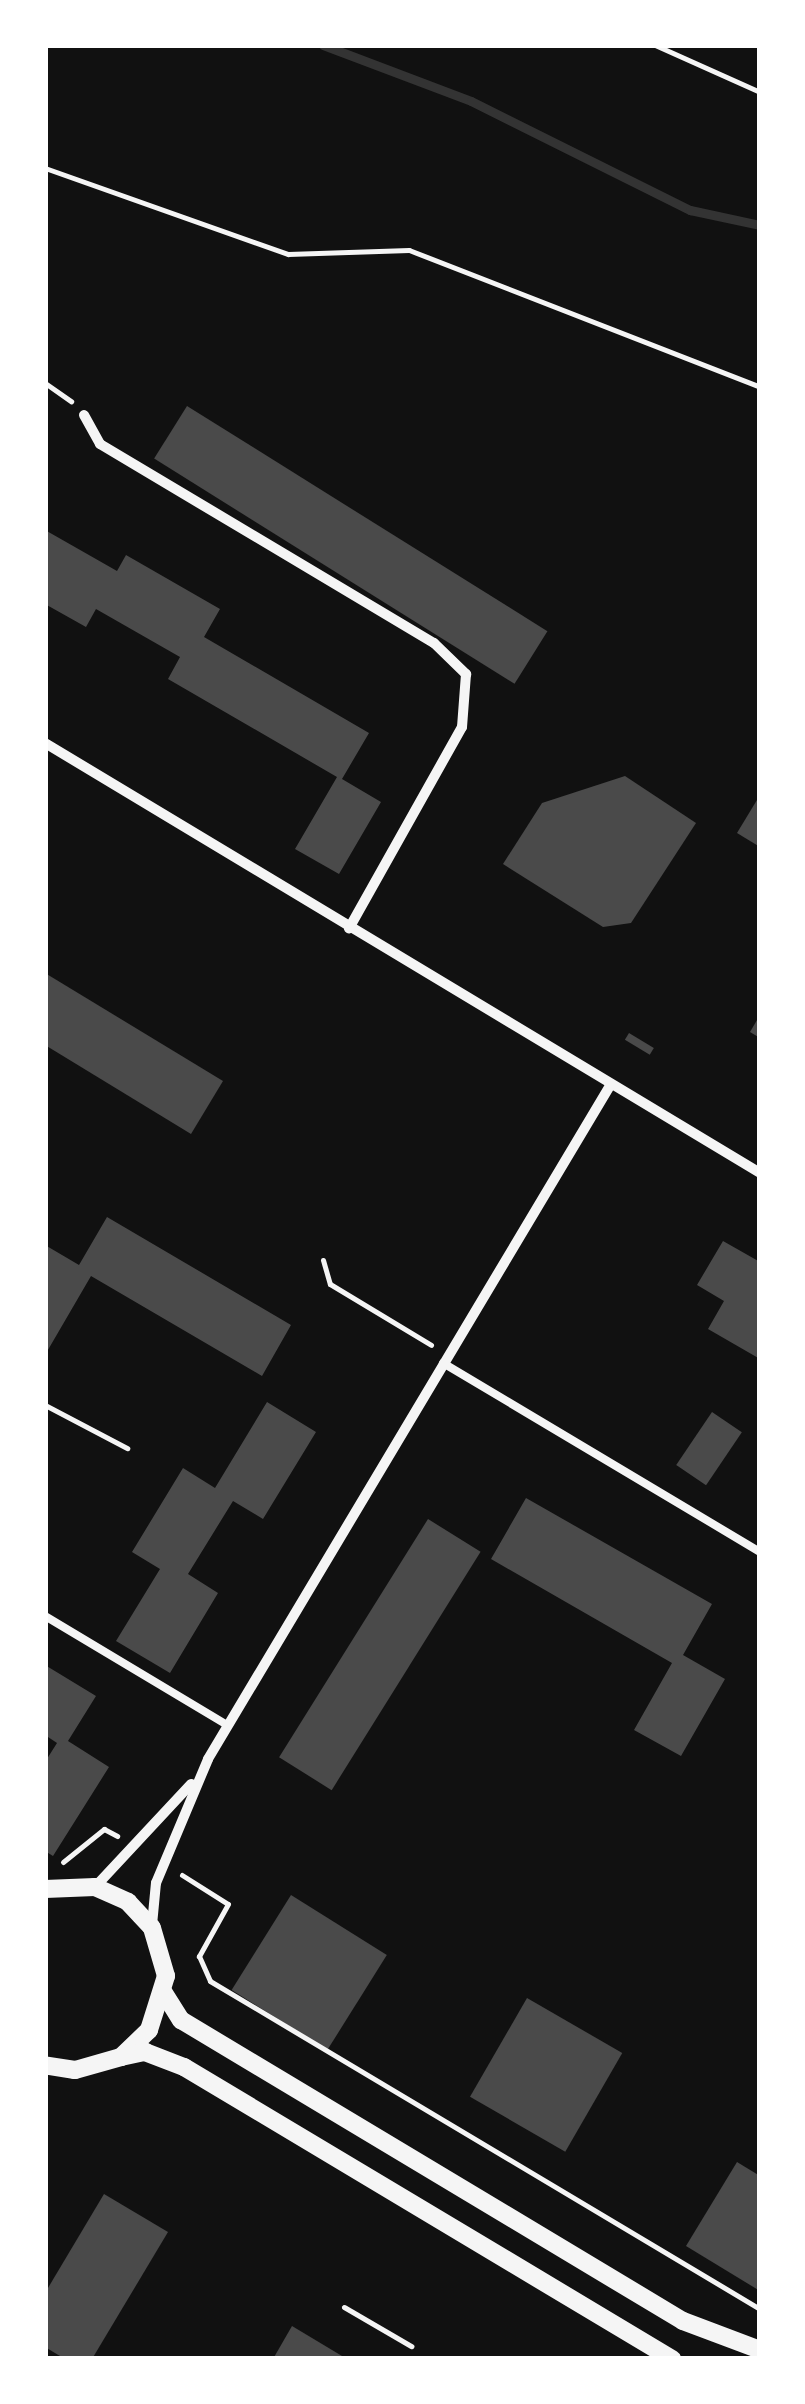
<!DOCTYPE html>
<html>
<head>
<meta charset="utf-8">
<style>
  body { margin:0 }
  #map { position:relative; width:805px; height:2404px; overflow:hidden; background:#111; font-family:"DM Sans",sans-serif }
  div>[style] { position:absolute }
  .stream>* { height:9px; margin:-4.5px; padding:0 4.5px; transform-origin:4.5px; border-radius:4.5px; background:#333 }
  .building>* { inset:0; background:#4a4a4a; transform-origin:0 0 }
  .path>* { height:5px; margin:-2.5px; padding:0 2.5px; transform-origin:2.5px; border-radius:2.5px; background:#f5f5f5 }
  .service>* { height:8px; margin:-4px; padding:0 4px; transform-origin:4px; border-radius:4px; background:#f5f5f5 }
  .minor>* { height:10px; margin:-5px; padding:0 5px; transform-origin:5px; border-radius:5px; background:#f5f5f5 }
  .tertiary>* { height:18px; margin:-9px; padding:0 9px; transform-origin:9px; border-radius:9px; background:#f5f5f5 }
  span { translate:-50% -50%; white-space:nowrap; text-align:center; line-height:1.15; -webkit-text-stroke:10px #fff; paint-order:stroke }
  .frame { position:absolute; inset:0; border:48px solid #fff; pointer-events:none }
</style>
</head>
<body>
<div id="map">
  <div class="stream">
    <div style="left:323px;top:45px;width:158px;rotate:20.7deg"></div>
    <div style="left:471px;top:101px;width:245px;rotate:26.5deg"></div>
    <div style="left:690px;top:210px;width:72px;rotate:12.1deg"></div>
  </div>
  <div class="building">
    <div style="left:187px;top:406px;width:425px;height:62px;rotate:32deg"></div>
    <div style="clip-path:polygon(45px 530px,117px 571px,126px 555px,220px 609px,204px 637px,369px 733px,342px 779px,381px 802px,339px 874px,295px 849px,337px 777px,168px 679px,180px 657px,96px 609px,86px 627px,45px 604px)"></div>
    <div style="clip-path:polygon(625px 776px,696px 823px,631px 923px,603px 927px,503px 864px,542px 803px)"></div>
    <div style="clip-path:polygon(760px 795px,760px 847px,737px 833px)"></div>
    <div style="clip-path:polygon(45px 973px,223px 1081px,191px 1134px,45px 1045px)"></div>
    <div style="clip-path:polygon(760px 1015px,760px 1038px,750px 1032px)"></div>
    <div style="left:629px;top:1033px;width:29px;height:8px;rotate:31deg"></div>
    <div style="clip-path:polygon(107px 1217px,291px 1325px,262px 1376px,91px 1276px,45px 1355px,45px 1245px,79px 1265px)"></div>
    <div style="clip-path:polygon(723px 1241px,760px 1262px,760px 1359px,708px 1329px,724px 1301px,697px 1285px)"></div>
    <div style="clip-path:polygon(267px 1402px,316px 1432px,263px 1519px,233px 1501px,188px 1574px,218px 1593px,170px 1673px,116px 1641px,160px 1569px,132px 1552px,183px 1468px,215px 1488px)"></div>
    <div style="left:712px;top:1412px;width:36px;height:64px;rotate:34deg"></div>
    <div style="clip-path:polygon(526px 1498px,712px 1604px,683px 1655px,725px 1679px,681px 1756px,634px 1730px,672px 1663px,491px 1559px)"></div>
    <div style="left:428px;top:1519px;width:62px;height:281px;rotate:32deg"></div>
    <div style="clip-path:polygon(45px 1665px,96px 1696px,68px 1741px,109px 1767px,53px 1856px,45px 1851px,45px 1762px,57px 1743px,45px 1735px)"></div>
    <div style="left:291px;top:1895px;width:113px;height:112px;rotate:32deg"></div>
    <div style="left:527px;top:1998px;width:110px;height:114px;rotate:30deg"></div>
    <div style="clip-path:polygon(737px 2162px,760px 2176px,760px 2291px,686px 2246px)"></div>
    <div style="clip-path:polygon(104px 2194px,168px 2232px,92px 2359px,65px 2359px,45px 2347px,45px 2293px)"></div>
    <div style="clip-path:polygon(292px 2326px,347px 2359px,273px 2359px)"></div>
  </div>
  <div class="path">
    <div style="left:655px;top:45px;width:115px;rotate:24.1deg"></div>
    <div style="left:45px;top:168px;width:258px;rotate:19.5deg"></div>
    <div style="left:288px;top:254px;width:121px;rotate:-1.9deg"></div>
    <div style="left:409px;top:250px;width:377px;rotate:21.3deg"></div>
    <div style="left:45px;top:383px;width:32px;rotate:35deg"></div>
    <div style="left:323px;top:1260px;width:25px;rotate:74deg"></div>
    <div style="left:330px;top:1284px;width:118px;rotate:31.1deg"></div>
    <div style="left:45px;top:1405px;width:93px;rotate:27.7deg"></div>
    <div style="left:45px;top:1420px;width:5px;rotate:90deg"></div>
    <div style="left:63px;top:1862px;width:53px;rotate:-38.8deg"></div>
    <div style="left:104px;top:1829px;width:15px;rotate:28deg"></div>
    <div style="left:182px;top:1875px;width:54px;rotate:32.2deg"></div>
    <div style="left:228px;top:1904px;width:60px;rotate:119.1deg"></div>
    <div style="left:199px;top:1956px;width:27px;rotate:66deg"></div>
    <div style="left:210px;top:1981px;width:640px;rotate:30.81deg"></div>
    <div style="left:344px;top:2307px;width:78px;rotate:30.2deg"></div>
  </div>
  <div class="service">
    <div style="left:443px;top:1363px;width:369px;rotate:30.8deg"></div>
    <div style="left:45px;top:1616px;width:212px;rotate:30.9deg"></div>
  </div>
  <div class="minor">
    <div style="left:84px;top:415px;width:33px;rotate:61deg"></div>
    <div style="left:100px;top:444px;width:389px;rotate:30.8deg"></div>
    <div style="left:434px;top:643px;width:45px;rotate:44.1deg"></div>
    <div style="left:466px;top:674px;width:53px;rotate:94.3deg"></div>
    <div style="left:462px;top:727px;width:231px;rotate:119.3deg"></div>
    <div style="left:45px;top:743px;width:834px;rotate:31.02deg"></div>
    <div style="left:95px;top:1887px;width:141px;rotate:-47deg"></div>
    <div style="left:152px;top:1925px;width:42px;rotate:-84.6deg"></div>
    <div style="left:156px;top:1883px;width:134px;rotate:-67.2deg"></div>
    <div style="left:208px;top:1759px;width:786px;rotate:-59.16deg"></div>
  </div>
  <div class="tertiary">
    <div style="left:45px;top:1889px;width:50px;rotate:-2.3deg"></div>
    <div style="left:95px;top:1887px;width:36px;rotate:24deg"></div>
    <div style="left:128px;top:1902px;width:35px;rotate:47deg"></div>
    <div style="left:152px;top:1928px;width:50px;rotate:73.7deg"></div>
    <div style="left:166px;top:1976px;width:57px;rotate:107.5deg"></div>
    <div style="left:149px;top:2030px;width:39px;rotate:136deg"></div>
    <div style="left:121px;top:2057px;width:48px;rotate:164.2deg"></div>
    <div style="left:75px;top:2070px;width:30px;rotate:-171deg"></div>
    <div style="left:164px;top:1993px;width:32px;rotate:58deg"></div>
    <div style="left:181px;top:2020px;width:585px;rotate:30.95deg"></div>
    <div style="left:683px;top:2321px;width:82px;rotate:20.6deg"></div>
    <div style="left:121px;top:2057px;width:25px;rotate:-12deg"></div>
    <div style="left:145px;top:2052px;width:42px;rotate:21deg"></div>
    <div style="left:184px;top:2067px;width:569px;rotate:30.89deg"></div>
  </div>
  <div class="frame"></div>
</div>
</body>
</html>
